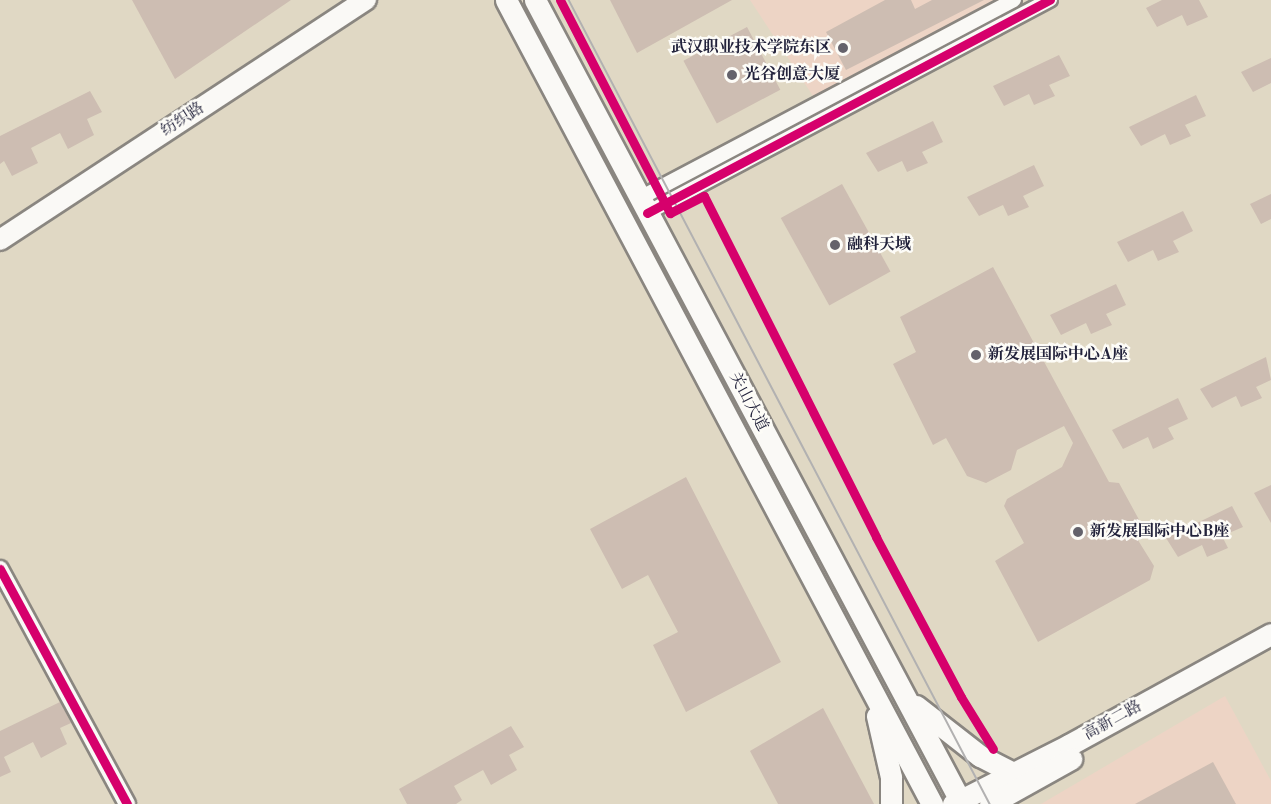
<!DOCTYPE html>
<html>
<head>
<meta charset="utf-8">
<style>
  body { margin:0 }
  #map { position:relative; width:1271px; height:804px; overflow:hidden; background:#e0d8c4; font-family:"Old Standard TT","Noto Serif SC",serif }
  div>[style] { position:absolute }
  .built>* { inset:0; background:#edd4c5 }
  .building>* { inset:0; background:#cdbdb2; transform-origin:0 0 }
  .roads { filter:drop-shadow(2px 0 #8a8680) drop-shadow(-2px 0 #8a8680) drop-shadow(0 2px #8a8680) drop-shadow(0 -2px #8a8680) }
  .minor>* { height:14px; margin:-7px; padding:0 7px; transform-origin:7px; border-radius:7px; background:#faf9f6 }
  .tertiary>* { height:16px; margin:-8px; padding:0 8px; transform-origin:8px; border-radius:8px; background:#faf9f6 }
  .secondary>* { height:20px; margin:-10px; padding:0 10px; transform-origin:10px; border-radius:10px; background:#faf9f6 }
  .primary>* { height:21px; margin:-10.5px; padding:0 10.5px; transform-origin:10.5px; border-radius:10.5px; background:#faf9f6 }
  .tram>* { height:1.5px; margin:-0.75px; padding:0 0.75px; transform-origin:0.75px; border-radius:0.75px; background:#b2b1b1 }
  .cycleway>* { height:9px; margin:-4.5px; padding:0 4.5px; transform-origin:4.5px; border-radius:4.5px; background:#d6006c }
  .dots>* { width:16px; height:16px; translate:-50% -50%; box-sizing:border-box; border:3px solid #fdfcf7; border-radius:50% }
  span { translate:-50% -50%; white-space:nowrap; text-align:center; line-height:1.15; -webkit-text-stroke:5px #fdfcf7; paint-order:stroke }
  .poi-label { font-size:16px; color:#22223b; font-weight:700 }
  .right { translate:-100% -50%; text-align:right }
  .left { translate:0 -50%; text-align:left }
  .street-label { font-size:16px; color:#22223b }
</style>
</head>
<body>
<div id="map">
  <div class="built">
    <div style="clip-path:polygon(750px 0,997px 0,813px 96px)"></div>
    <div style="clip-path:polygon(1225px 696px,1271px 781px,1271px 804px,1041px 804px)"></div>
  </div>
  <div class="building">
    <div style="clip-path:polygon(132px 0,291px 0,175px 79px)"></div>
    <div style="clip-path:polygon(610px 0,732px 0,637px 53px)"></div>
    <div style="clip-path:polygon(885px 0,911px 0,915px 9px,932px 0,984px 0,846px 70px,826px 32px)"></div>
    <div style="clip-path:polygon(1162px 0,1199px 0,1208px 17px,1187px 26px,1182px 15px,1157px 27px,1146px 8px)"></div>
    <div style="left:747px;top:27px;width:71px;height:72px;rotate:62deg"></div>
    <div style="clip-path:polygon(1059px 55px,1070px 76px,1049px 85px,1055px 96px,1034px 105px,1029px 94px,1004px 106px,993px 86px)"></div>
    <div style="clip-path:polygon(1271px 58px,1271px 83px,1253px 92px,1241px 72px)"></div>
    <div style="clip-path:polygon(90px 91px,102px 112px,87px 119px,94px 135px,68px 149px,60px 133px,31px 148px,38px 163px,12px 176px,4px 161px,0 164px,0 136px)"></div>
    <div style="clip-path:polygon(1196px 95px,1206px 116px,1185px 125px,1191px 136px,1170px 145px,1165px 134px,1141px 146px,1129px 127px)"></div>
    <div style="clip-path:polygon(933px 121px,943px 142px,922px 152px,928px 163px,907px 172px,902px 161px,878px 172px,866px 153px)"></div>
    <div style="clip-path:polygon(1034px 165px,1044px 186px,1023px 196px,1029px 207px,1008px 216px,1003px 205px,979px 216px,967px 197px)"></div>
    <div style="left:842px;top:184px;width:100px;height:70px;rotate:61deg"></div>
    <div style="clip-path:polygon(1271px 194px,1271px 219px,1261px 224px,1250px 204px)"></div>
    <div style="clip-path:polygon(1183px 211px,1193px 231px,1173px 241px,1179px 252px,1158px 261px,1153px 250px,1128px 262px,1117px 242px)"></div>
    <div style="clip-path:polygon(993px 267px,1109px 482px,1119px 483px,1143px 527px,1136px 537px,1154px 566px,1150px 580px,1038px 642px,995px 561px,1024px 543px,1004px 506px,1007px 499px,1062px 467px,1073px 443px,1064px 426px,1017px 450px,1011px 470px,986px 483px,967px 476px,946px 438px,933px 445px,893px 364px,916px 352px,900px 317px)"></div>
    <div style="clip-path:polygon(1116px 284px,1126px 305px,1106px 314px,1112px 325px,1091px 334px,1086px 323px,1061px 335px,1050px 315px)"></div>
    <div style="clip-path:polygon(1266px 357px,1271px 380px,1256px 387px,1262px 398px,1241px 407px,1236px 396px,1212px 408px,1200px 389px)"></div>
    <div style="clip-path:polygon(1178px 398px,1188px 419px,1168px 428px,1174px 439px,1153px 449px,1148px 437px,1123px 449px,1112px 430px)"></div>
    <div style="clip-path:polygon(686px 477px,781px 662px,686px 712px,653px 645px,678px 632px,648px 575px,622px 589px,590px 529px)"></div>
    <div style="clip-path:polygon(1271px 485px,1271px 523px,1254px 493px)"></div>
    <div style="clip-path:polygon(1232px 506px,1243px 527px,1222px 536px,1228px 548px,1207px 557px,1202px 545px,1178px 557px,1166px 538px)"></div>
    <div style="clip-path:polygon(60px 702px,71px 723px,60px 728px,67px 744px,41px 758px,33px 742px,4px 757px,11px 772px,0 777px,0 731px)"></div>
    <div style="clip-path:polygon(823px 708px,874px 804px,778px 804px,750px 751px)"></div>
    <div style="clip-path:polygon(511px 726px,524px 747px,509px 755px,517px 770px,491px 785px,483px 770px,454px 786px,462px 800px,456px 804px,407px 804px,399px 789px)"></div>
    <div style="clip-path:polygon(1213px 762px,1236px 804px,1135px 804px)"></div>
  </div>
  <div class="roads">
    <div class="minor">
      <div style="left:640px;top:198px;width:423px;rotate:-27.9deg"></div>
      <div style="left:647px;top:213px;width:456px;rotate:-27.9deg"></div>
    </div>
    <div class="tertiary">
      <div style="left:0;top:569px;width:267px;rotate:61.6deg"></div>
    </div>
    <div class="secondary">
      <div style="left:0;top:240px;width:438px;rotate:-33.3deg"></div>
    </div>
    <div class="primary">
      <div style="left:506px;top:0;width:910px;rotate:62.08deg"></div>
      <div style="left:535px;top:0;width:910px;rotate:62.03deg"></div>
      <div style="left:916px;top:706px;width:81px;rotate:38deg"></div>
      <div style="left:980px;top:756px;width:38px;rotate:27deg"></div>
      <div style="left:877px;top:716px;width:63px;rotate:77.1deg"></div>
      <div style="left:891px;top:777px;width:27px;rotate:90deg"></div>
      <div style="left:953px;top:804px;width:130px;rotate:-27deg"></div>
      <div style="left:1069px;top:745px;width:230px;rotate:-28.8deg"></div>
      <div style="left:990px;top:804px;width:93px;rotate:-29.1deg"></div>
    </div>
  </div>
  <div class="tram">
    <div style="left:569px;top:0;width:908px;rotate:62.36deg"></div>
  </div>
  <div class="cycleway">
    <div style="left:560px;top:0;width:240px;rotate:62.7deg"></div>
    <div style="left:670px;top:213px;width:38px;rotate:-27deg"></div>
    <div style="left:704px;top:196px;width:382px;rotate:63.2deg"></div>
    <div style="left:876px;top:537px;width:181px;rotate:62deg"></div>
    <div style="left:961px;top:697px;width:61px;rotate:58.4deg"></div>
    <div style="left:647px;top:213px;width:456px;rotate:-27.9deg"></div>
    <div style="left:0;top:569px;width:267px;rotate:61.6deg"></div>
  </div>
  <div class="dots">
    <div style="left:843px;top:48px;background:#64626b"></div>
    <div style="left:732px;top:75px;background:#64626b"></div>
    <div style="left:835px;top:245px;background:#64626b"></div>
    <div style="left:976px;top:355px;background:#64626b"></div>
    <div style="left:1078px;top:532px;background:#64626b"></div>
  </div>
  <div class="poi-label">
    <span class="right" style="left:831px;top:48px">武汉职业技术学院东区</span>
    <span class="left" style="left:744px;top:75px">光谷创意大厦</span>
    <span class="left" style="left:847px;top:245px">融科天域</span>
    <span class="left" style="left:988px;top:355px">新发展国际中心A座</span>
    <span class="left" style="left:1090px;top:532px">新发展国际中心B座</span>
  </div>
  <div class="street-label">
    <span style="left:183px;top:120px;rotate:-33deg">纺织路</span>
    <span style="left:748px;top:402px;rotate:62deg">关山大道</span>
    <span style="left:1113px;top:721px;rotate:-29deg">高新二路</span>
  </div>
</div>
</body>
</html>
